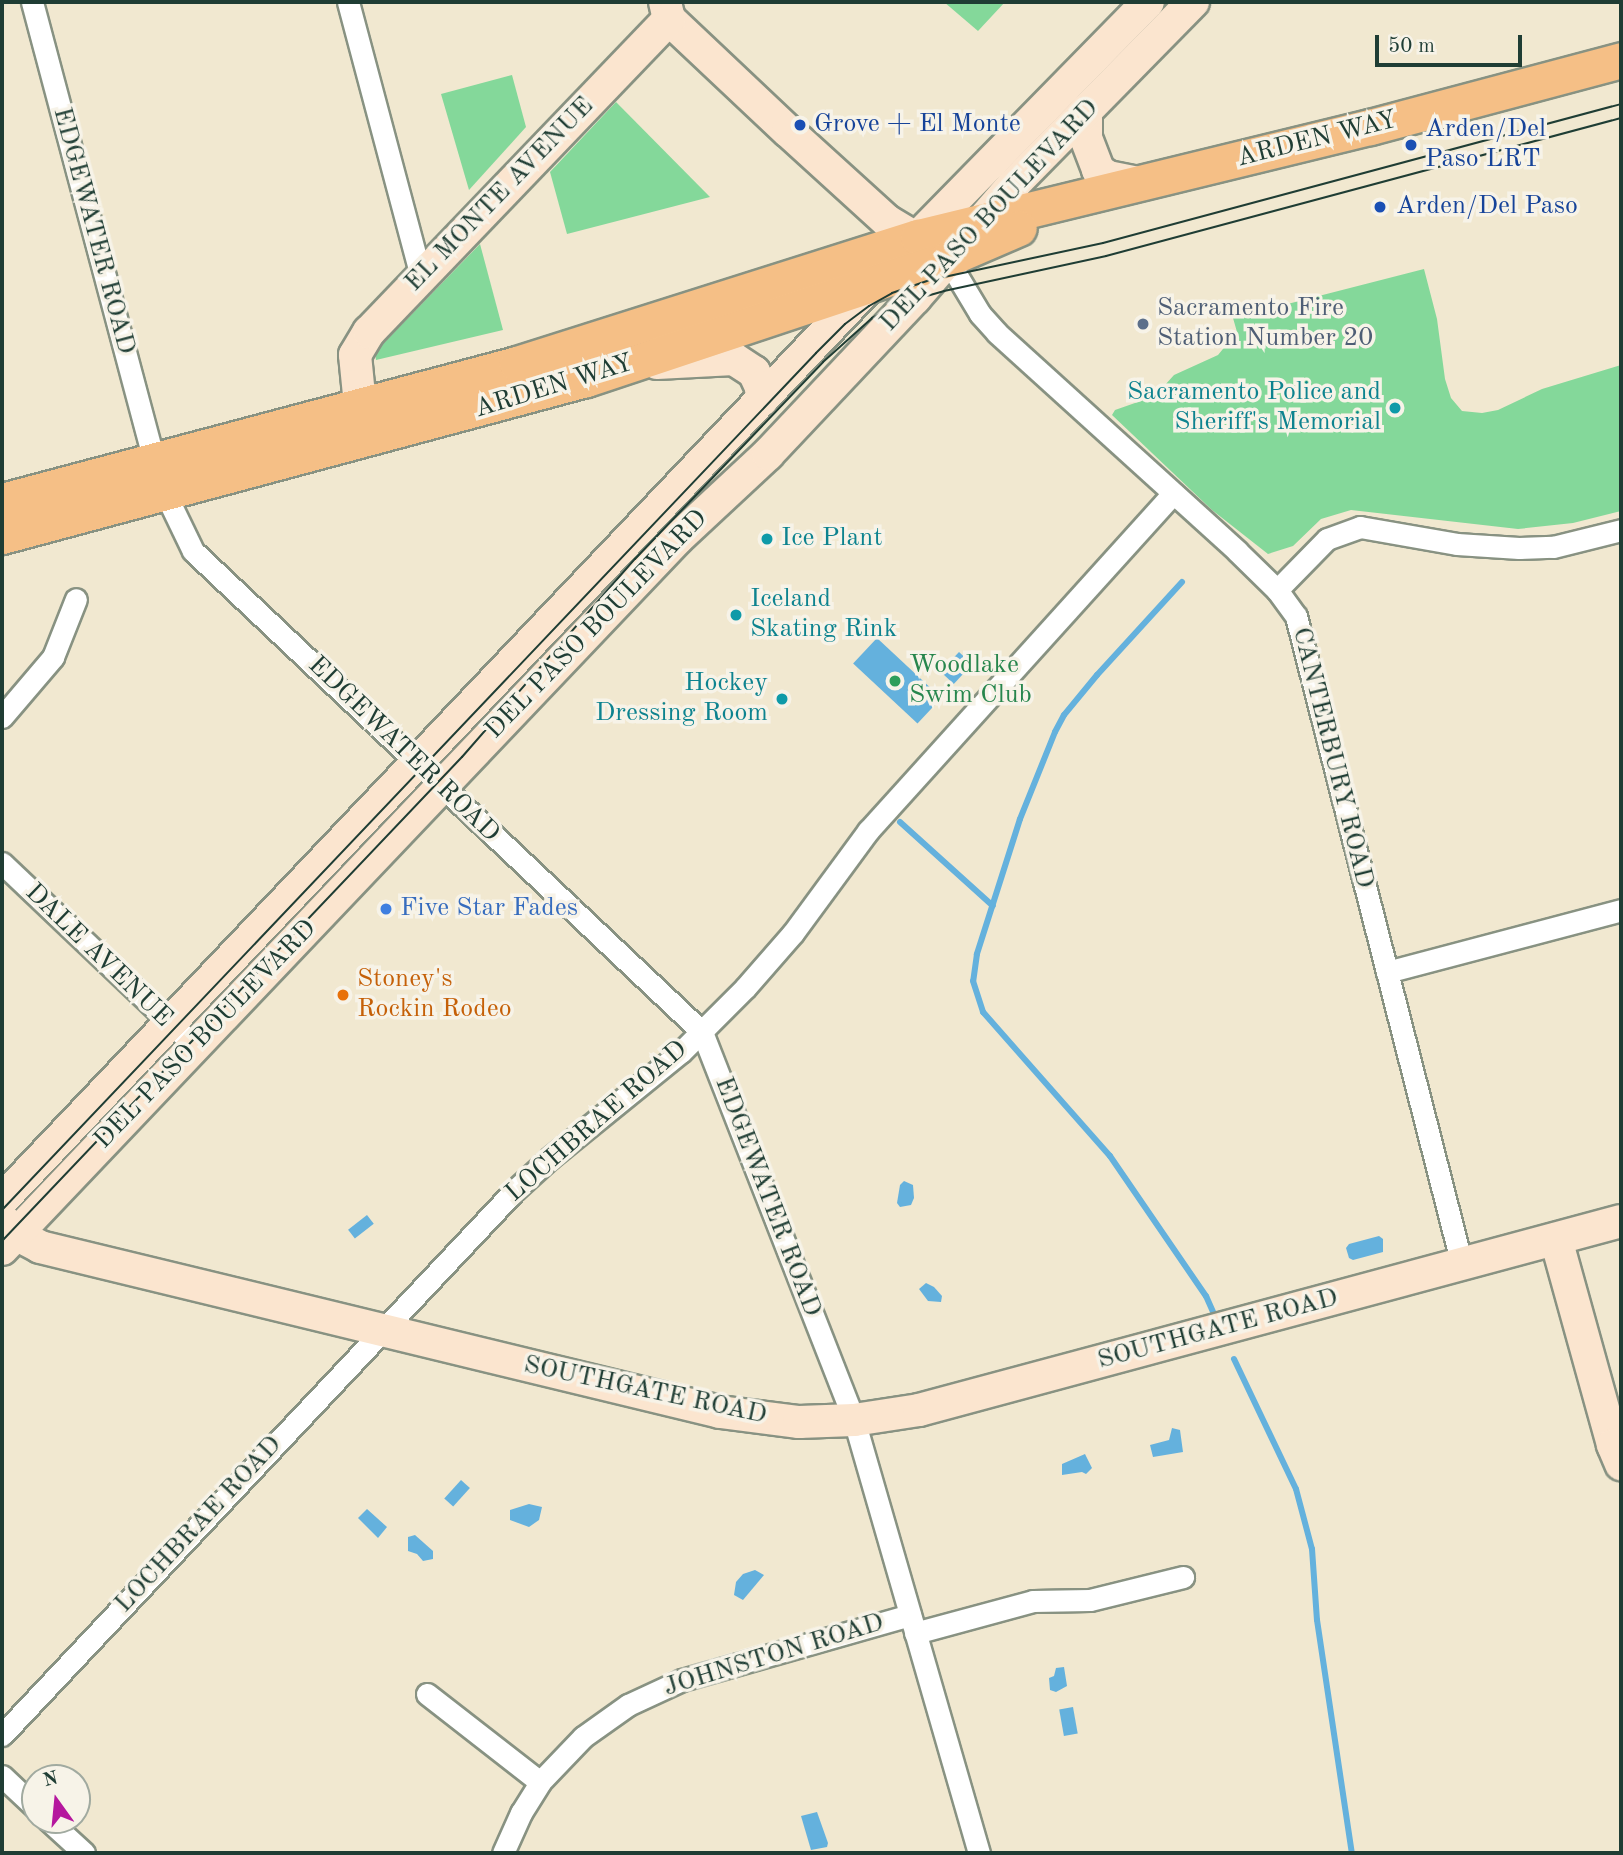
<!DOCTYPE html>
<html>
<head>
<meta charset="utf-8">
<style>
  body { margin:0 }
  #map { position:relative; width:1623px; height:1855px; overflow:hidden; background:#f1e8d0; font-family:"Old Standard TT",serif }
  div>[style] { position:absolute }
  .green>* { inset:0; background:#84d89a }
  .water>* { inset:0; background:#64b1dd; transform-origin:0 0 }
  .stream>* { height:6px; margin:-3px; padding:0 3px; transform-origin:3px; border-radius:3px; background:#64b1dd }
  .roads { filter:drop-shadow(2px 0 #889282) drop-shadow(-2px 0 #889282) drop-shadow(0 2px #889282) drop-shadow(0 -2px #889282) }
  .street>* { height:21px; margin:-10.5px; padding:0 10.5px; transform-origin:10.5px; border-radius:10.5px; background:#fff }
  .secondary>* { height:32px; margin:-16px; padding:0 16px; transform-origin:16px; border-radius:16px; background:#fbe5cf }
  .primary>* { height:35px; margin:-17.5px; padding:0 17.5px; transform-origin:17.5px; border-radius:17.5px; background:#f5bf86 }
  .tram>* { height:2px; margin:-1px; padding:0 1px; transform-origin:1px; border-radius:1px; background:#1f3d34 }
  .dots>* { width:19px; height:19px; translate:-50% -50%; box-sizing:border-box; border:4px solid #f7f3e8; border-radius:50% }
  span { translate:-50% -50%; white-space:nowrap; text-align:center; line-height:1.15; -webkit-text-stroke:7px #f7f3e8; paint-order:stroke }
  .transit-label { font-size:26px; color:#164399 }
  .left { translate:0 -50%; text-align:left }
  .street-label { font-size:26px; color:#1f3d34 }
  .service-label { font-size:26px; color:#4e5e75 }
  .culture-label { font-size:26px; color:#0d838f }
  .right { translate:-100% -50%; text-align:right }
  .leisure-label { font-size:26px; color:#27864d }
  .shop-label { font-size:26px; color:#366cbe }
  .food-label { font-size:26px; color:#c56008 }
  .frame { position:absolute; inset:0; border:4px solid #1f3d34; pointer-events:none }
  .north { position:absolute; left:21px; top:1764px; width:70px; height:70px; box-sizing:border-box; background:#f7f3e8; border:2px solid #a1aaa0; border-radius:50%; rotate:345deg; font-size:19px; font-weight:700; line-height:28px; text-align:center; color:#1f3d34 }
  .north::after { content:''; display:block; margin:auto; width:24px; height:32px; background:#b5179e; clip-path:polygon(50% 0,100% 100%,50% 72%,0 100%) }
  .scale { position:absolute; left:1375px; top:35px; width:147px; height:32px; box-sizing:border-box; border:4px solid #1f3d34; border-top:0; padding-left:9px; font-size:21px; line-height:24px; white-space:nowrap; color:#1f3d34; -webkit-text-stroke:5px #f7f3e8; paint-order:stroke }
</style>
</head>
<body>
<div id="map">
  <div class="green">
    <div style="clip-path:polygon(944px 2px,1005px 2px,978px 31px)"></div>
    <div style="clip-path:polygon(512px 75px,526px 127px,469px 190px,441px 94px)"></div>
    <div style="clip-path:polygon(616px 102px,710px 197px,567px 234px,550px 172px)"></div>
    <div style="clip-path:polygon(480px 244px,503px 330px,376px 360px,375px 352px)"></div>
    <div style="clip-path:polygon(1424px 269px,1437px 319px,1445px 379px,1451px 398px,1462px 411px,1482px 413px,1498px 410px,1542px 389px,1621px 365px,1621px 511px,1573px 523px,1518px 529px,1351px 510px,1321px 519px,1293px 546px,1268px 554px,1212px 510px,1112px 415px,1115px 410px,1155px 396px,1174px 375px,1218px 355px,1237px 332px,1233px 318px)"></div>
  </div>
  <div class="water">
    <div style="left:877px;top:638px;width:88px;height:35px;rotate:43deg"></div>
    <div style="left:959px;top:652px;width:18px;height:27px;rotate:43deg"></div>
    <div style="clip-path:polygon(904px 1181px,913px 1185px,914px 1198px,911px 1205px,900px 1207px,897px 1203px,900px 1185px)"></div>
    <div style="left:367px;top:1215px;width:11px;height:24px;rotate:52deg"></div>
    <div style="clip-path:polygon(1379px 1236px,1383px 1239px,1383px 1252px,1353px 1260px,1349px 1258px,1346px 1248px,1349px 1244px)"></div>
    <div style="clip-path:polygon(926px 1283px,934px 1287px,942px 1296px,941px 1302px,928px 1301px,919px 1289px)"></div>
    <div style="clip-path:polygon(1172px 1428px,1180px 1430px,1183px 1452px,1153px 1457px,1150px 1445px,1169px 1440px)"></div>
    <div style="clip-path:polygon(1085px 1454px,1092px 1468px,1086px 1474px,1082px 1472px,1062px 1475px,1062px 1464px)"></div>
    <div style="left:461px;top:1480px;width:12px;height:25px;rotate:42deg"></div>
    <div style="clip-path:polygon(529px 1504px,542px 1507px,539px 1520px,529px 1527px,510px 1520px,510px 1510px)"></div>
    <div style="clip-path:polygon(367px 1509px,387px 1527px,378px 1538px,358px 1518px)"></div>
    <div style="clip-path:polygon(415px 1535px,433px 1551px,433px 1559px,423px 1561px,417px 1554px,408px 1551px,408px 1537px)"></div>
    <div style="clip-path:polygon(755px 1570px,764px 1575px,743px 1600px,734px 1595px,736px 1582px,743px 1574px)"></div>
    <div style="clip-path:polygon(1064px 1667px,1067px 1686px,1056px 1692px,1050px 1690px,1049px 1678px,1054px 1676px,1056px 1668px)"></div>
    <div style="left:1073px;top:1707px;width:27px;height:14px;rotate:80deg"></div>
    <div style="clip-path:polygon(817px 1812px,828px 1843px,827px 1847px,811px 1850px,801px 1816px)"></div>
  </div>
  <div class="stream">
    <div style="left:1182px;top:582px;width:126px;rotate:132.4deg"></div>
    <div style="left:1097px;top:675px;width:52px;rotate:129.5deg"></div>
    <div style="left:1064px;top:715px;width:19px;rotate:118deg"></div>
    <div style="left:1055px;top:732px;width:94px;rotate:111.9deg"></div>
    <div style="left:1020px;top:819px;width:142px;rotate:107.7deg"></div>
    <div style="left:977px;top:954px;width:27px;rotate:98deg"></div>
    <div style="left:973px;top:981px;width:33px;rotate:72deg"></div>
    <div style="left:983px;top:1012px;width:192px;rotate:48.6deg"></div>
    <div style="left:1110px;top:1156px;width:170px;rotate:55.6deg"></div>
    <div style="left:1206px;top:1296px;width:24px;rotate:66deg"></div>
    <div style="left:900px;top:822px;width:125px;rotate:42.1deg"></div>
    <div style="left:1234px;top:1359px;width:144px;rotate:64.5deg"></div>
    <div style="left:1296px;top:1489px;width:62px;rotate:75.1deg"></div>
    <div style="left:1312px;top:1549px;width:71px;rotate:86deg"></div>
    <div style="left:1317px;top:1620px;width:236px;rotate:81.5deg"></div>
  </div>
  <div class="roads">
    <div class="street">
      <div style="left:32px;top:2px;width:475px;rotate:75.1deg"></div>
      <div style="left:348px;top:2px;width:284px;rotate:75.1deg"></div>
      <div style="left:947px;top:259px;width:64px;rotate:59deg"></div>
      <div style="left:980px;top:314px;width:25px;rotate:48deg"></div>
      <div style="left:997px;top:333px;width:324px;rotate:42.2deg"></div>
      <div style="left:1237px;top:551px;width:56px;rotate:44.3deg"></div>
      <div style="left:1277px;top:590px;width:32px;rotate:54deg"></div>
      <div style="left:1296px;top:616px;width:670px;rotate:75.65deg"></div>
      <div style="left:165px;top:493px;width:64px;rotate:64.2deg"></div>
      <div style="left:193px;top:551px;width:700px;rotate:43.38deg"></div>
      <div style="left:702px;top:1032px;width:417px;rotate:68.6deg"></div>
      <div style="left:854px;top:1420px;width:451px;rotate:73.9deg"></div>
      <div style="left:1277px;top:590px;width:71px;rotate:-45.6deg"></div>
      <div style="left:1327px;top:539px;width:35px;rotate:-20deg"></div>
      <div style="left:1360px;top:527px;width:98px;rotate:9.9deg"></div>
      <div style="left:1457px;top:544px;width:62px;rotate:3.7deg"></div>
      <div style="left:1519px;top:548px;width:34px;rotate:-2deg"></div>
      <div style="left:1553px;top:547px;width:70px;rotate:-14deg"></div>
      <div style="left:2px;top:717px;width:79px;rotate:-49.6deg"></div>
      <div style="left:53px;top:657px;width:62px;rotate:-68.4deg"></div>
      <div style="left:2px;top:863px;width:267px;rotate:43.5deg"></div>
      <div style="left:1387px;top:972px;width:242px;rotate:-14.8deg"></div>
      <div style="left:915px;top:1633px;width:122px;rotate:-15.2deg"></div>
      <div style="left:1033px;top:1601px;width:57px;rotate:-1deg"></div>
      <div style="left:1090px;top:1600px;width:96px;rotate:-13.9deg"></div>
      <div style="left:427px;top:1694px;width:143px;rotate:37.9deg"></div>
      <div style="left:2px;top:1735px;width:748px;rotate:-46.73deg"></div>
      <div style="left:515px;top:1190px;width:47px;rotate:-42.4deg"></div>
      <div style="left:550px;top:1158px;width:169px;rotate:-39deg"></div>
      <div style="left:681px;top:1052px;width:91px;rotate:-45deg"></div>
      <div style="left:745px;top:988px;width:73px;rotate:-48.9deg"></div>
      <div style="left:793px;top:933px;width:127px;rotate:-53.7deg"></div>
      <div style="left:868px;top:831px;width:455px;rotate:-47.9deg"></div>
      <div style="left:2px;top:1776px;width:45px;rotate:43.2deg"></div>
      <div style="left:48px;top:1820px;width:49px;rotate:42.5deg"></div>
      <div style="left:503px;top:1853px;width:44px;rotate:-65.8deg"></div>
      <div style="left:521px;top:1813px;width:36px;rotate:-58deg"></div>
      <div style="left:540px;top:1782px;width:62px;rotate:-46.3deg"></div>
      <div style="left:583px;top:1737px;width:55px;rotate:-35.4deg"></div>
      <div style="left:628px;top:1705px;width:60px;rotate:-24.8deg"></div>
      <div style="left:682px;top:1680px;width:237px;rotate:-15.9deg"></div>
    </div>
    <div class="secondary">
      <div style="left:665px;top:2px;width:17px;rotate:77deg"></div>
      <div style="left:669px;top:19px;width:163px;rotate:43.3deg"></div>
      <div style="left:788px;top:131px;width:134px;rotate:42.3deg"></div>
      <div style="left:887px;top:221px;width:52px;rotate:31deg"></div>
      <div style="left:1086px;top:110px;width:28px;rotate:90deg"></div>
      <div style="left:1086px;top:138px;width:34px;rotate:69deg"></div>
      <div style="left:1098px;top:170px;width:12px;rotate:35deg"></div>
      <div style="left:1108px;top:177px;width:32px;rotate:11deg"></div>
      <div style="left:912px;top:243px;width:337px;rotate:-45.6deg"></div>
      <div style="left:657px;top:363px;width:77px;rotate:-3deg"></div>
      <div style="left:734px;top:359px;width:24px;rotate:33deg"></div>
      <div style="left:754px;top:372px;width:17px;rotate:65deg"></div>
      <div style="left:761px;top:387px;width:13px;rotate:86deg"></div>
      <div style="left:360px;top:405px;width:50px;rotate:-95.7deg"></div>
      <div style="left:355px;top:355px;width:27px;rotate:-59deg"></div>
      <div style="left:369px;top:332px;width:434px;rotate:-46.2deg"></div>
      <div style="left:2px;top:1200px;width:1268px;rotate:-46.5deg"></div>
      <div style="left:3px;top:1220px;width:19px;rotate:47deg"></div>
      <div style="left:16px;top:1234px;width:27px;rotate:28deg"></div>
      <div style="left:40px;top:1247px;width:700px;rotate:13.64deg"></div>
      <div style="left:720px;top:1412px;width:80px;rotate:7.2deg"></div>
      <div style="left:799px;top:1422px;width:55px;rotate:-2.1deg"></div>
      <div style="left:854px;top:1420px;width:66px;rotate:-8.7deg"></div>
      <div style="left:919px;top:1410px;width:727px;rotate:-15.07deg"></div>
      <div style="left:1556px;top:1239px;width:214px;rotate:74.5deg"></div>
      <div style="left:1613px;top:1445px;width:21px;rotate:67deg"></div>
      <div style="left:2px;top:1249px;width:981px;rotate:-46.45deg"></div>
      <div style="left:678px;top:538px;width:123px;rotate:-43deg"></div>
      <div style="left:768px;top:454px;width:214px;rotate:-46.7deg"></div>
      <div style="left:915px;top:298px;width:150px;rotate:-49.1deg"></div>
      <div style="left:1013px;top:185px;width:257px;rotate:-45.5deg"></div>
    </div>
    <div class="primary">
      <div style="left:2px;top:501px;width:533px;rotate:-14.9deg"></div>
      <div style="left:517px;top:364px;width:421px;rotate:-17.6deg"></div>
      <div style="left:918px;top:237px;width:465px;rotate:-13.7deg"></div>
      <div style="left:1370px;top:127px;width:260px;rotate:-14.9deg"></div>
      <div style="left:2px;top:536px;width:605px;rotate:-15.05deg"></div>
      <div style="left:586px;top:379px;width:380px;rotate:-18.4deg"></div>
      <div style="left:947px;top:259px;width:78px;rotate:-23.3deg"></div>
    </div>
  </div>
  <div class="tram">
    <div style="left:2px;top:1210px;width:1182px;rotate:-46.47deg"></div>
    <div style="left:816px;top:353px;width:41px;rotate:-45deg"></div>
    <div style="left:845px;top:324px;width:30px;rotate:-37deg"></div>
    <div style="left:869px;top:306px;width:26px;rotate:-29deg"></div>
    <div style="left:892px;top:293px;width:40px;rotate:-18.9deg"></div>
    <div style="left:930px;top:280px;width:177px;rotate:-12.1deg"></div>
    <div style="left:1103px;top:243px;width:536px;rotate:-15.02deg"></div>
    <div style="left:2px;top:1241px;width:668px;rotate:-46.46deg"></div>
    <div style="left:462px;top:757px;width:263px;rotate:-48.9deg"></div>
    <div style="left:635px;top:559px;width:272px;rotate:-46.3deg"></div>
    <div style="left:823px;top:362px;width:66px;rotate:-41.9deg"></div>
    <div style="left:872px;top:318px;width:34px;rotate:-27deg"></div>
    <div style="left:902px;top:303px;width:44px;rotate:-15.9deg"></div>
    <div style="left:944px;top:291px;width:166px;rotate:-12.2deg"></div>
    <div style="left:1106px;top:256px;width:533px;rotate:-15deg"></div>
  </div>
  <div class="dots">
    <div style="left:800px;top:125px;background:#1a4fb4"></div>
    <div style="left:1411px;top:145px;background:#1a4fb4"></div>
    <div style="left:1380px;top:207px;background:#1a4fb4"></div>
    <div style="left:1143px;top:324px;background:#5c6f8a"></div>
    <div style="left:1395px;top:408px;background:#0f9aa8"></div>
    <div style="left:767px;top:539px;background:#0f9aa8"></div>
    <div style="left:736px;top:615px;background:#0f9aa8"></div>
    <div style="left:895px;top:681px;background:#2e9e5b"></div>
    <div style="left:782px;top:699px;background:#0f9aa8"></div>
    <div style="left:386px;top:909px;background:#3f7fe0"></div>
    <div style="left:343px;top:995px;background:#e8710a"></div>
  </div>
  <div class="transit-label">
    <span class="left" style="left:814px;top:125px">Grove + El Monte</span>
    <span class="left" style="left:1425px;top:145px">Arden/Del<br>Paso LRT</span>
    <span class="left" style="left:1396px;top:207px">Arden/Del Paso</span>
  </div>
  <div class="street-label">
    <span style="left:1317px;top:140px;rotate:-14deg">ARDEN WAY</span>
    <span style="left:500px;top:195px;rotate:-46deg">EL MONTE AVENUE</span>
    <span style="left:990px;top:216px;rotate:-47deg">DEL PASO BOULEVARD</span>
    <span style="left:93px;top:231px;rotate:75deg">EDGEWATER ROAD</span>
    <span style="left:554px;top:387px;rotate:-17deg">ARDEN WAY</span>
    <span style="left:597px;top:625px;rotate:-46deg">DEL PASO BOULEVARD</span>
    <span style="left:403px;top:750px;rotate:44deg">EDGEWATER ROAD</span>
    <span style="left:1332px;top:758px;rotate:76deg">CANTERBURY ROAD</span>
    <span style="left:98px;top:956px;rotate:44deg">DALE AVENUE</span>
    <span style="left:206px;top:1035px;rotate:-46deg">DEL PASO BOULEVARD</span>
    <span style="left:597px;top:1122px;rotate:-41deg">LOCHBRAE ROAD</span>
    <span style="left:767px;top:1197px;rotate:69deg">EDGEWATER ROAD</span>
    <span style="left:1218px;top:1330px;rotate:-15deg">SOUTHGATE ROAD</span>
    <span style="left:645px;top:1391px;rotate:12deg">SOUTHGATE ROAD</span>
    <span style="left:199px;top:1525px;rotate:-47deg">LOCHBRAE ROAD</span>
    <span style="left:774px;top:1656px;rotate:-17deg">JOHNSTON ROAD</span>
  </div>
  <div class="service-label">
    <span class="left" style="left:1157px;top:324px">Sacramento Fire<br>Station Number 20</span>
  </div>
  <div class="culture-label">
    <span class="right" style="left:1381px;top:408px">Sacramento Police and<br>Sheriff's Memorial</span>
    <span class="left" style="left:781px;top:539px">Ice Plant</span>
    <span class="left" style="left:750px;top:615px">Iceland<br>Skating Rink</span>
    <span class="right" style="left:768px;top:699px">Hockey<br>Dressing Room</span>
  </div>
  <div class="leisure-label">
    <span class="left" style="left:909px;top:681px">Woodlake<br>Swim Club</span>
  </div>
  <div class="shop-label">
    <span class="left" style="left:400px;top:909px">Five Star Fades</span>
  </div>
  <div class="food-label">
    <span class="left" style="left:357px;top:995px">Stoney's<br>Rockin Rodeo</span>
  </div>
  <div class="frame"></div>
  <div class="north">N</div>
  <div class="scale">50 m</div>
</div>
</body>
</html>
